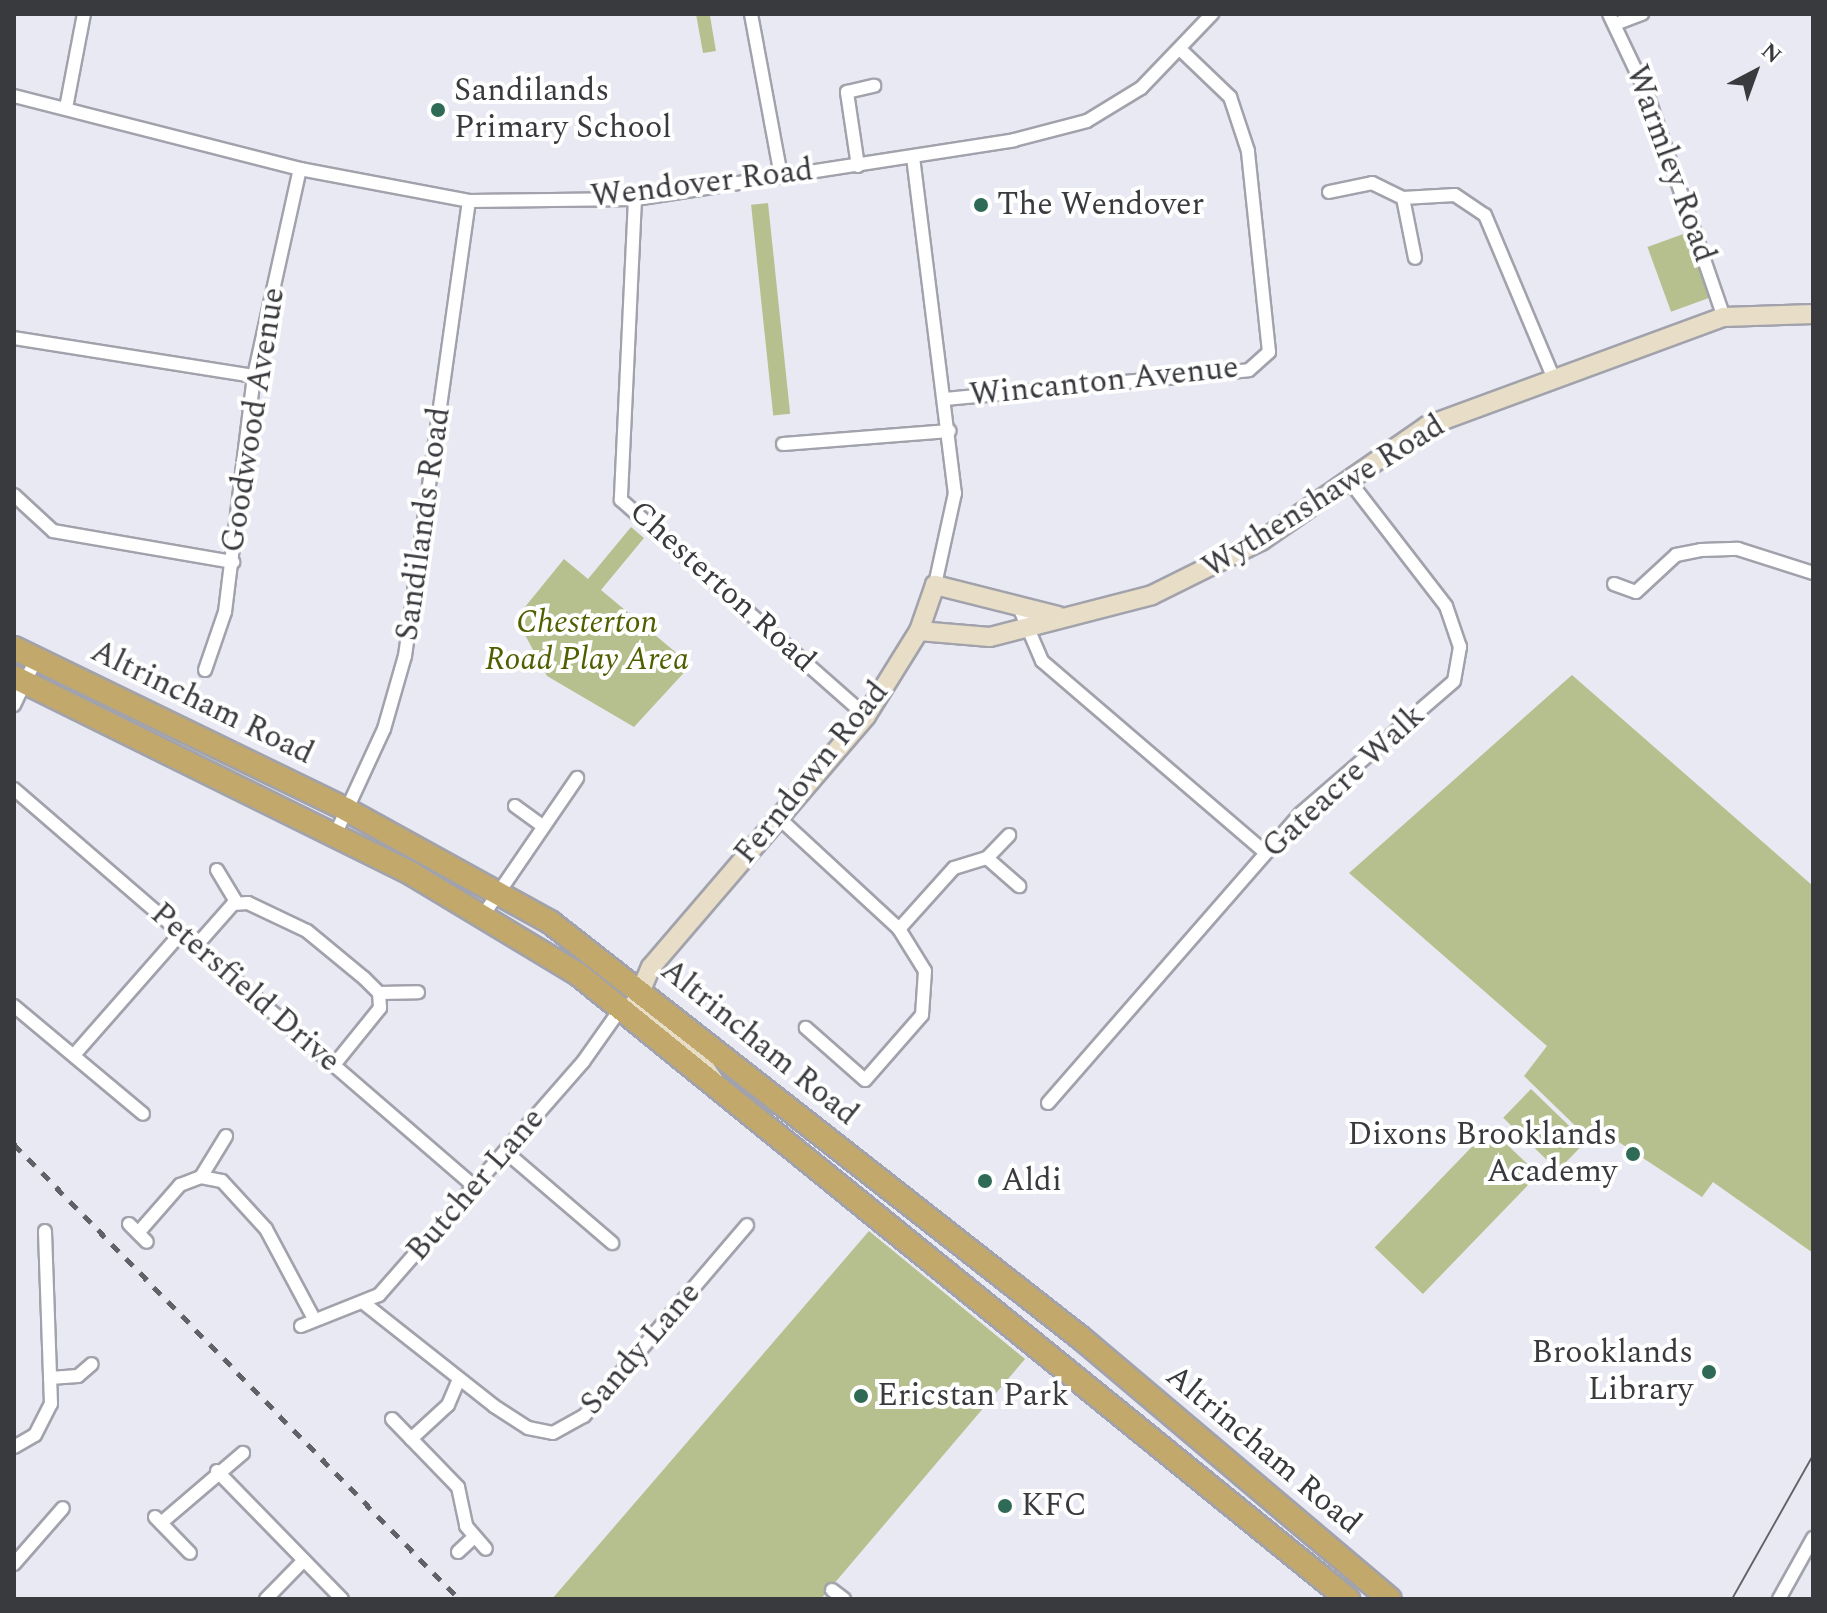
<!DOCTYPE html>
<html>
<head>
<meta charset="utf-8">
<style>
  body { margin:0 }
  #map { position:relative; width:1827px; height:1613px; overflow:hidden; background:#e9e9f3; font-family:Spectral,serif }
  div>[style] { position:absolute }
  .green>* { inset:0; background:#b5c08e; transform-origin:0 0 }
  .roads { filter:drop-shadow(2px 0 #a1a2ab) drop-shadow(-2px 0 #a1a2ab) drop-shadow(0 2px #a1a2ab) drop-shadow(0 -2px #a1a2ab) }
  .minor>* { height:12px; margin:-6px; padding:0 6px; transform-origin:6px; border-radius:6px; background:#fff }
  .secondary>* { height:18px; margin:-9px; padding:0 9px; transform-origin:9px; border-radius:9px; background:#e8dec7 }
  .trunk>* { height:22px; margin:-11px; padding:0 11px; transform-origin:11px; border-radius:11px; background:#c2a86a }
  .tram>* { height:2px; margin:-1px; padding:0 1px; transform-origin:1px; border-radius:1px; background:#616167 }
  .rail>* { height:5px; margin-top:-2.5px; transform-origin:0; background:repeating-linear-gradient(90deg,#616167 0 10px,transparent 0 20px) }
  .dots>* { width:22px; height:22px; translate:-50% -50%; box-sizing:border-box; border:4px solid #fff; border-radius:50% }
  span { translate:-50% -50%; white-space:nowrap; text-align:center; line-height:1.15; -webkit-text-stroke:8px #fff; paint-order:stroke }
  .poi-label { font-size:32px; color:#393a3e }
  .left { translate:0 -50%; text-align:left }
  .right { translate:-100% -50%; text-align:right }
  .street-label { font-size:32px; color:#393a3e }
  .park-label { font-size:32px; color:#525f01; font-style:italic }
  .frame { position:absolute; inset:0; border:16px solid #393a3e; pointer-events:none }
  .north { position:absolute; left:1715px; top:32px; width:80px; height:80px; -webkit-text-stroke:6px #fff; paint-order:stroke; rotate:41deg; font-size:22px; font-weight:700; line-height:32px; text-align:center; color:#393a3e }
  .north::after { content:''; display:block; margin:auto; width:28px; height:36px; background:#393a3e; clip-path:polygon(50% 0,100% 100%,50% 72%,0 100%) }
</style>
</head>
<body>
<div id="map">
  <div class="green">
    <div style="clip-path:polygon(696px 14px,720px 14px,710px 16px,716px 51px,703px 53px)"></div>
    <div style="left:768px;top:203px;width:212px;height:17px;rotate:84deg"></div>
    <div style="left:1686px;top:233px;width:69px;height:41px;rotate:70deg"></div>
    <div style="clip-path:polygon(631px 527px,644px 538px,601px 590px,691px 665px,634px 727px,547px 676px,516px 618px,564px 559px,588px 579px)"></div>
    <div style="clip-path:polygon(1572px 675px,1813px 886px,1813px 1253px,1713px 1182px,1702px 1197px,1602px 1131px,1591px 1141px,1524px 1076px,1547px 1046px,1349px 873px)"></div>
    <div style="left:1531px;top:1089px;width:76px;height:40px;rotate:44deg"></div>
    <div style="left:1490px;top:1128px;width:67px;height:166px;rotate:44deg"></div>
    <div style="clip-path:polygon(869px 1231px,1025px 1359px,821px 1599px,552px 1599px)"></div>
  </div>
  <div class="roads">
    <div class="minor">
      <div style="left:751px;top:14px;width:165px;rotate:79.5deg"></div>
      <div style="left:1609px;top:14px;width:89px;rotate:64.6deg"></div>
      <div style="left:1647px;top:94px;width:236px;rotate:71deg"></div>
      <div style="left:1618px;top:23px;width:26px;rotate:-21deg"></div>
      <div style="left:14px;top:96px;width:295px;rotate:14.3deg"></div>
      <div style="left:300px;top:169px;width:172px;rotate:10.7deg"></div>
      <div style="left:469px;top:201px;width:166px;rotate:-0.7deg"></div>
      <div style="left:635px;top:199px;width:384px;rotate:-8.8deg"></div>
      <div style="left:1014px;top:140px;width:75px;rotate:-14.6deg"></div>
      <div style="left:1087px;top:121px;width:63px;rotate:-31.4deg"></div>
      <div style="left:1141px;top:88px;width:103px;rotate:-46.2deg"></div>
      <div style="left:66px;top:108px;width:96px;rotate:-79.2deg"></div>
      <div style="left:913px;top:157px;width:339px;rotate:82.9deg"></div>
      <div style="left:955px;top:493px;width:94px;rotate:102.3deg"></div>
      <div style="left:858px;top:166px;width:75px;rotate:-98.5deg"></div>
      <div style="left:847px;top:92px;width:28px;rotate:-13deg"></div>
      <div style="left:1329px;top:192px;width:44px;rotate:-11.8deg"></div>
      <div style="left:1372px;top:183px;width:34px;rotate:26deg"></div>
      <div style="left:1403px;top:198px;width:61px;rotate:78.7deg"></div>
      <div style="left:1403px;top:198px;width:52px;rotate:-3.3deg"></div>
      <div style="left:1455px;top:195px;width:36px;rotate:34deg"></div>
      <div style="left:1485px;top:215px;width:173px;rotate:67.2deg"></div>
      <div style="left:635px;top:199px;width:301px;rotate:92.7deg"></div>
      <div style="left:621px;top:500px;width:327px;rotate:41.4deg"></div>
      <div style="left:14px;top:338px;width:243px;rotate:9deg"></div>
      <div style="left:945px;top:399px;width:305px;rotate:-5.4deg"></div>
      <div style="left:1249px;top:370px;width:27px;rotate:-42deg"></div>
      <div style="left:1269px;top:352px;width:202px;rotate:-96deg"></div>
      <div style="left:1248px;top:151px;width:57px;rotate:-108.4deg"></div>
      <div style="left:1230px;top:97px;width:65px;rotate:-136.2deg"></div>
      <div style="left:783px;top:444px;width:167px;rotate:-4.5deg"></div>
      <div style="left:14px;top:495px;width:53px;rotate:42.7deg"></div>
      <div style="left:53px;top:531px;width:183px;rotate:9.8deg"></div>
      <div style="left:1614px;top:584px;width:23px;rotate:20deg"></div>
      <div style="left:1636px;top:592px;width:54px;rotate:-42.8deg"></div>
      <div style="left:1676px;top:555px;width:25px;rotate:-11deg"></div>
      <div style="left:1701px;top:550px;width:37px;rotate:-2deg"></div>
      <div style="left:1738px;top:549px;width:79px;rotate:17.7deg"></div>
      <div style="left:1021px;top:612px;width:53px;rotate:66.8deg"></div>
      <div style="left:1042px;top:661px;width:294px;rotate:40.6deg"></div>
      <div style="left:205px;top:670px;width:61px;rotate:-71deg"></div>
      <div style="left:225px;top:612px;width:238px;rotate:-83deg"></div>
      <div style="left:254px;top:376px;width:212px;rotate:-77.5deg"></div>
      <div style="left:14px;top:705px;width:51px;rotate:-64.4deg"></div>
      <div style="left:14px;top:789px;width:609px;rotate:40.81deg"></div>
      <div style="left:515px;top:806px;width:34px;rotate:36deg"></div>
      <div style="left:780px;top:819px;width:162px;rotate:42.7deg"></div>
      <div style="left:899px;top:929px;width:49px;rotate:58.2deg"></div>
      <div style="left:925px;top:971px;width:44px;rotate:93.9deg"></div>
      <div style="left:922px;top:1015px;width:86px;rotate:131.2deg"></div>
      <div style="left:865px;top:1080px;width:79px;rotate:-138.6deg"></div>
      <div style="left:335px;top:835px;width:117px;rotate:-65.2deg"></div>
      <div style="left:384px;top:729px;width:76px;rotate:-74deg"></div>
      <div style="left:405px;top:656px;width:459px;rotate:-82deg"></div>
      <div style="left:987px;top:858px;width:43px;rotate:41.2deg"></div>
      <div style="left:217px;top:870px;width:37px;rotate:59deg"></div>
      <div style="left:484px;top:914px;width:165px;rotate:-55.6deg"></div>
      <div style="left:899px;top:929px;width:82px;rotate:-48deg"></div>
      <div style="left:954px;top:868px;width:34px;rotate:-17deg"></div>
      <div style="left:987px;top:858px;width:32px;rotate:-46deg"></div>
      <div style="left:196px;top:946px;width:56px;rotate:-48.6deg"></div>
      <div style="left:233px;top:904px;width:15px;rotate:-4deg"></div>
      <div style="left:248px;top:903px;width:65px;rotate:25.4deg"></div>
      <div style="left:307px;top:931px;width:74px;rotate:39.5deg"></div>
      <div style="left:364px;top:978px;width:21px;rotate:45deg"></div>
      <div style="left:379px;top:993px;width:15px;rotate:86deg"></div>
      <div style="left:380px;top:1008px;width:73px;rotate:128.9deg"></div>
      <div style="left:379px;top:993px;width:39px;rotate:-1deg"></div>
      <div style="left:14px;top:1006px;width:168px;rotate:39.9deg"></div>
      <div style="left:74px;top:1055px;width:162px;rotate:-48.7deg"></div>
      <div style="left:1048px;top:1103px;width:383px;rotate:-48.9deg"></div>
      <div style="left:1300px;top:814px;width:203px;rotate:-40.8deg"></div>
      <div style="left:1454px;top:681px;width:35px;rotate:-80deg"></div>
      <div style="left:1460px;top:647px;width:43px;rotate:-108.9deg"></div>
      <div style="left:1446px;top:606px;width:160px;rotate:-127.7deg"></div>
      <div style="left:506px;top:1152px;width:140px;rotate:40.6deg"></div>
      <div style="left:201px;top:1177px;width:48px;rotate:-58.6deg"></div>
      <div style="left:129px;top:1224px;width:25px;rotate:45deg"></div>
      <div style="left:138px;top:1233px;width:64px;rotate:-48.8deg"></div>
      <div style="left:180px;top:1185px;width:22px;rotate:-21deg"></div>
      <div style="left:201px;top:1177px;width:21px;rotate:11deg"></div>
      <div style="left:222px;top:1181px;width:65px;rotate:47.5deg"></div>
      <div style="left:266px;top:1229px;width:102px;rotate:61.9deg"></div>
      <div style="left:365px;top:1304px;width:164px;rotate:38.3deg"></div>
      <div style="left:494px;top:1406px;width:40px;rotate:32.9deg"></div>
      <div style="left:528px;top:1428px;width:25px;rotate:11deg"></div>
      <div style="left:553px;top:1433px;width:35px;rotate:-29deg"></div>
      <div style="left:584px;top:1416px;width:251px;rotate:-49.5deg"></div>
      <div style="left:301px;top:1326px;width:84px;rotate:-21.7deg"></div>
      <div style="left:379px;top:1295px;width:310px;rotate:-48.8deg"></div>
      <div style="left:583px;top:1062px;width:71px;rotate:-54.7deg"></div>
      <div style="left:50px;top:1378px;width:28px;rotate:-4deg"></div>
      <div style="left:78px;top:1376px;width:18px;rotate:-41deg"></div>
      <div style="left:392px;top:1419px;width:95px;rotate:45.9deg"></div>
      <div style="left:458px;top:1487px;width:40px;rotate:78deg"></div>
      <div style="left:466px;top:1526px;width:30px;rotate:49deg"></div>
      <div style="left:411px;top:1439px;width:50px;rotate:-42.6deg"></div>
      <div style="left:448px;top:1405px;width:28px;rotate:-67deg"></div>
      <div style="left:14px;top:1447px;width:24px;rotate:-30deg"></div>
      <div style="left:35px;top:1435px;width:35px;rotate:-63deg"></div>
      <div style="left:51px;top:1404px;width:173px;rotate:-92deg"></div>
      <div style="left:217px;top:1471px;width:179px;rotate:45.7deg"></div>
      <div style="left:155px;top:1517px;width:50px;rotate:45.8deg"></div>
      <div style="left:161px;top:1523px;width:108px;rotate:-40.5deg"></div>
      <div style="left:458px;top:1552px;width:22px;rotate:-43deg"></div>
      <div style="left:14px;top:1564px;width:74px;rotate:-48.8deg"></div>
      <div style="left:832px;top:1590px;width:15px;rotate:37deg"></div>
      <div style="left:266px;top:1599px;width:54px;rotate:-45.7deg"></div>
      <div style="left:1779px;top:1599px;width:70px;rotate:-60.9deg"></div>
    </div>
    <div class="secondary">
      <div style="left:919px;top:631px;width:71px;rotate:4.8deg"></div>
      <div style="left:990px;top:637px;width:167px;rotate:-14.5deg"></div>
      <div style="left:1152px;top:595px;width:122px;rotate:-26.4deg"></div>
      <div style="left:1261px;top:541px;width:202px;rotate:-34.7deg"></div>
      <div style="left:1427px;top:426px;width:316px;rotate:-20.2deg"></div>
      <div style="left:1724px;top:317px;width:89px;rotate:-1.9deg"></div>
      <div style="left:714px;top:1081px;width:40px;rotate:-124.9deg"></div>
      <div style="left:691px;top:1048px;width:72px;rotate:-140.1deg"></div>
      <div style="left:636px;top:1002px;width:38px;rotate:-67deg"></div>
      <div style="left:651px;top:967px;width:330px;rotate:-49.4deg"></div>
      <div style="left:866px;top:716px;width:100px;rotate:-58.1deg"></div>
      <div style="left:919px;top:631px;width:49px;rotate:-70.8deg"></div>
      <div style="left:935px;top:585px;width:127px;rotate:14.1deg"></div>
    </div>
    <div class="trunk">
      <div style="left:14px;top:648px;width:370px;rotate:25.9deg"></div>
      <div style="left:347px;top:810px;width:232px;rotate:28.9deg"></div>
      <div style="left:550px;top:922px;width:675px;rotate:38.08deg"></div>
      <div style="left:1081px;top:1338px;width:404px;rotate:40.2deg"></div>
      <div style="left:14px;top:677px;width:444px;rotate:26.3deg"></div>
      <div style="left:412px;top:874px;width:194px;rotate:31.1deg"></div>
      <div style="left:578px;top:974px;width:992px;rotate:39.07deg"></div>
    </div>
  </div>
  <div class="tram">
    <div style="left:1732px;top:1599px;width:165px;rotate:-60.6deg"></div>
  </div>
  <div class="rail">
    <div style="left:14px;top:1144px;width:636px;rotate:45.64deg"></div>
  </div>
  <div class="dots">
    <div style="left:438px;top:110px;background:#2e6a55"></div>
    <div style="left:981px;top:205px;background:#2e6a55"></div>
    <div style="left:1633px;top:1154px;background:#2e6a55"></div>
    <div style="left:985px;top:1181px;background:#2e6a55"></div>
    <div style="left:1709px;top:1372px;background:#2e6a55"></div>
    <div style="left:861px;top:1396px;background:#2e6a55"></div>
    <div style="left:1005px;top:1506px;background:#2e6a55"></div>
  </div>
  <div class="poi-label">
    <span class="left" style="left:454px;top:110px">Sandilands<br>Primary School</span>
    <span class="left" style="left:997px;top:205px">The Wendover</span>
    <span class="right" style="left:1617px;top:1154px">Dixons Brooklands<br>Academy</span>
    <span class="left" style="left:1001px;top:1181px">Aldi</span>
    <span class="right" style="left:1693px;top:1372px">Brooklands<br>Library</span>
    <span class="left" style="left:877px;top:1396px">Ericstan Park</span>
    <span class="left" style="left:1021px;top:1506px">KFC</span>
  </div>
  <div class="street-label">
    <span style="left:1670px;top:164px;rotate:70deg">Warmley Road</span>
    <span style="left:702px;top:184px;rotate:-7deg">Wendover Road</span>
    <span style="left:1104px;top:382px;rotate:-6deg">Wincanton Avenue</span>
    <span style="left:254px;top:420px;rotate:-81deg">Goodwood Avenue</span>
    <span style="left:1324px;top:497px;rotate:-32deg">Wythenshawe Road</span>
    <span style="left:424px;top:524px;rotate:-82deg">Sandilands Road</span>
    <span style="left:722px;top:587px;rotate:42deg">Chesterton Road</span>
    <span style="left:202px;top:703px;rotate:26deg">Altrincham Road</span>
    <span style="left:812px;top:773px;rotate:-51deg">Ferndown Road</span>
    <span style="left:1344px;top:782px;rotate:-43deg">Gateacre Walk</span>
    <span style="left:245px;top:988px;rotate:41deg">Petersfield Drive</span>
    <span style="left:759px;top:1043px;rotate:39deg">Altrincham Road</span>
    <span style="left:476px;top:1185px;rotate:-49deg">Butcher Lane</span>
    <span style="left:641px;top:1349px;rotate:-49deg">Sandy Lane</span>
    <span style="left:1263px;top:1450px;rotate:40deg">Altrincham Road</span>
  </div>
  <div class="park-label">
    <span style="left:587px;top:642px">Chesterton<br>Road Play Area</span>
  </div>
  <div class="frame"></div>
  <div class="north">N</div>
</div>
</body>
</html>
